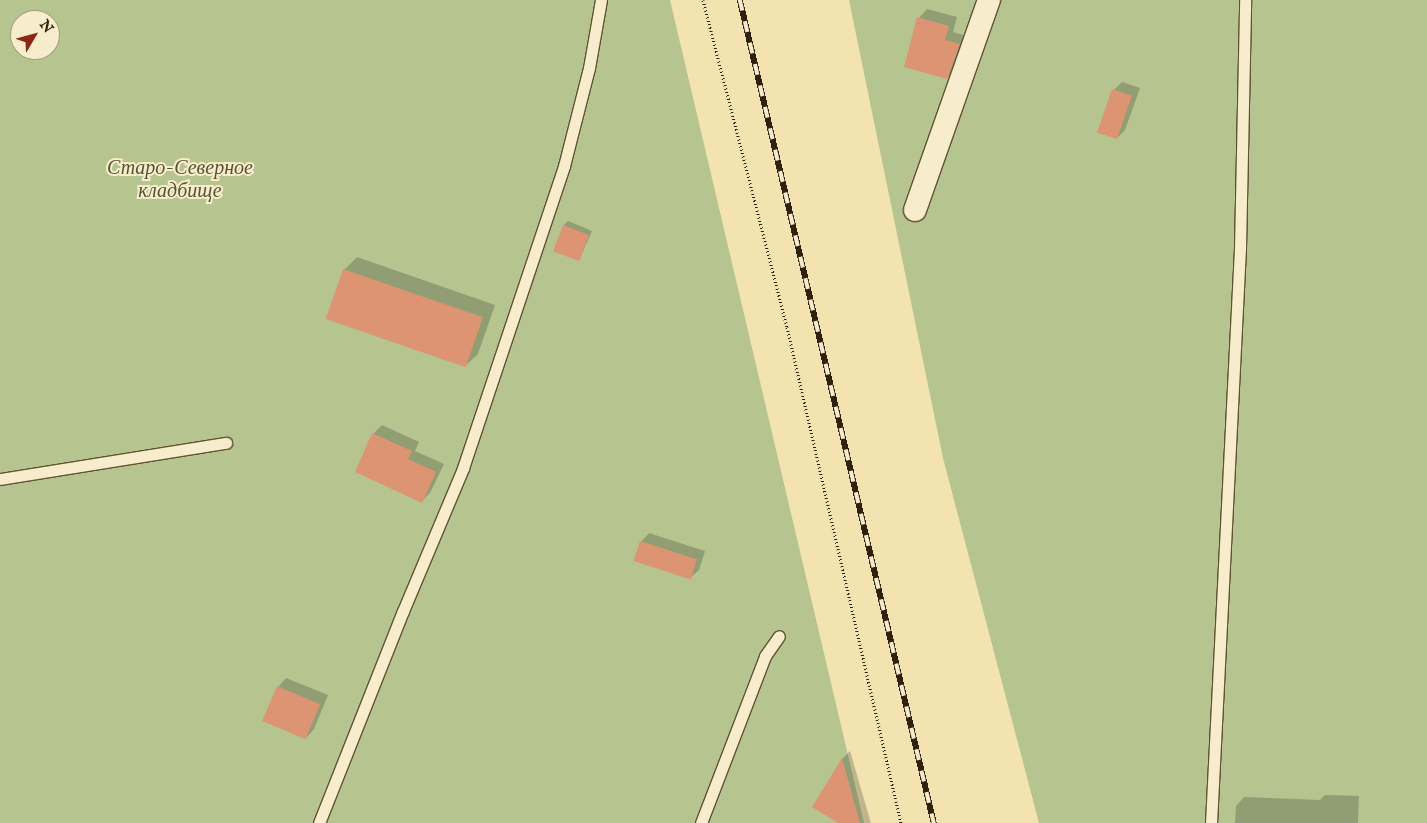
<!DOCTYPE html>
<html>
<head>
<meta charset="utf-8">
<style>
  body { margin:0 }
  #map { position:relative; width:1427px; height:823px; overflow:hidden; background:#f2e3b1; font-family:"IM FELL English",serif }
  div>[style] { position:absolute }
  .green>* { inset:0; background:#b6c58f }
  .shadow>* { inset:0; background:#0003 }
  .building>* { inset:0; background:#dc9473; transform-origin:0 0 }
  .path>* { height:3px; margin-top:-1.5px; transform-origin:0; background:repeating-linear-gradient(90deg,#31210a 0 1px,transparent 0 3.5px) }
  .roads { filter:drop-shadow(1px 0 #615234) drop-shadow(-1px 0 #615234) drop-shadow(0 1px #615234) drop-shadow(0 -1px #615234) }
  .lane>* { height:11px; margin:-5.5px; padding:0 5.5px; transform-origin:5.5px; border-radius:5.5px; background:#f7edcc }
  .street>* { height:22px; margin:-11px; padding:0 11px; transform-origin:11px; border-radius:11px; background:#f7edcc }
  .rail>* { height:5.5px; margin-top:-2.75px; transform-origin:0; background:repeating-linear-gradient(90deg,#f7edcc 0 11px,#31210a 0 22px); box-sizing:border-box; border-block:1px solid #31210a }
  span { translate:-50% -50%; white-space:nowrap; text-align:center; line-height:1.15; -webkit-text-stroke:4px #f7edcc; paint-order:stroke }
  .park-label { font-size:20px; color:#595232; font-style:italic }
  .north { position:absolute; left:10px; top:10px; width:50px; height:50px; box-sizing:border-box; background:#f7edcc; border:1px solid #a89b7e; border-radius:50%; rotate:53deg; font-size:14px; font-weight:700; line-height:20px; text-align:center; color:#31210a }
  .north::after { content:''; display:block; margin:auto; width:18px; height:22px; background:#8f2418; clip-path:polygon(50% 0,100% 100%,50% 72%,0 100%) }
</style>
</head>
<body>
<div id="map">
  <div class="green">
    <div style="clip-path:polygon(evenodd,0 0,670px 0,864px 823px,0 823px,0 0,20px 20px,50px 20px,50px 50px,20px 50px,20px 20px)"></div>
    <div style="clip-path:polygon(849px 0,1427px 0,1427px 823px,1039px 823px,943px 458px)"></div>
  </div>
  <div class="shadow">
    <div style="clip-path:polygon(927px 9px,957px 17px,953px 32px,967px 36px,955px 69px,947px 78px,919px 18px)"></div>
    <div style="clip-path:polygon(1122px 82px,1140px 88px,1125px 130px,1116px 139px,1114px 90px)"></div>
    <div style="clip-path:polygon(568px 221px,592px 231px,581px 256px,578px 260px,554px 250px,564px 225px)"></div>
    <div style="clip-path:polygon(357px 257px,495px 305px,478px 354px,465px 366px,344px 270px)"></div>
    <div style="clip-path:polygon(382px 425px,419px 442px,415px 451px,444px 464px,430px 493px,422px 501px,356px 471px,373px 434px)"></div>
    <div style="clip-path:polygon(649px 533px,705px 551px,699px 570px,690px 578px,641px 542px)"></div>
    <div style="clip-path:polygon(286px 678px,328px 695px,314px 729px,306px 738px,278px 687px)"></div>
    <div style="clip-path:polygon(850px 751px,871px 823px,840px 823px,814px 807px,843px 758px)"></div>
    <div style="clip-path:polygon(1325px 795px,1359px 796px,1358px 823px,1235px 823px,1236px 806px,1244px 797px,1320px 800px)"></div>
  </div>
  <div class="building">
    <div style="clip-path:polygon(917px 17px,949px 26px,945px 40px,960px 44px,947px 79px,904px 67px)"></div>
    <div style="left:1112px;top:89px;width:21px;height:46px;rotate:19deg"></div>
    <div style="left:563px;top:225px;width:28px;height:28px;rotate:21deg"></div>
    <div style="left:343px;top:269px;width:148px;height:53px;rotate:19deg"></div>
    <div style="clip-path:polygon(372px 433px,412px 451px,408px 459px,436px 472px,422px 503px,355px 472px)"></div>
    <div style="left:640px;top:541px;width:60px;height:21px;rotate:18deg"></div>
    <div style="left:277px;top:686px;width:47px;height:38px;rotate:23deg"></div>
    <div style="clip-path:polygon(842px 758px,860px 823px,838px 823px,812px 807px)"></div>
  </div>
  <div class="path">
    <div style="left:703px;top:0;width:338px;rotate:75.6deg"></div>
    <div style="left:787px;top:327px;width:509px;rotate:77.06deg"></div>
  </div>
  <div class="roads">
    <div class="lane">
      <div style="left:0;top:479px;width:229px;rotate:-9.1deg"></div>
      <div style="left:319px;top:823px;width:228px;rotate:-68.4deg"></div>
      <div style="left:403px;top:611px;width:155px;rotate:-67.2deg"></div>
      <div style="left:463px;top:468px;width:318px;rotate:-71.5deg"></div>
      <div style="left:564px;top:166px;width:101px;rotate:-75.7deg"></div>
      <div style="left:589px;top:68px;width:69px;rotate:-80deg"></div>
      <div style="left:701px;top:823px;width:179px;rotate:-69deg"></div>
      <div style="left:765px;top:656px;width:24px;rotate:-55deg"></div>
      <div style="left:1211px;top:823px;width:576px;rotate:-87.11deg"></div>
      <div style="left:1240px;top:248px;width:248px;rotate:-88.8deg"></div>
    </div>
    <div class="street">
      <div style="left:915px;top:210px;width:223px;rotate:-70.6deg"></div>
    </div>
  </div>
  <div class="rail">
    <div style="left:740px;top:0;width:846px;rotate:76.74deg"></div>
  </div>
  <div class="park-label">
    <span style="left:180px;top:180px">Старо-Северное<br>кладбище</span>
  </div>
  <div class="north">N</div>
</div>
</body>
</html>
